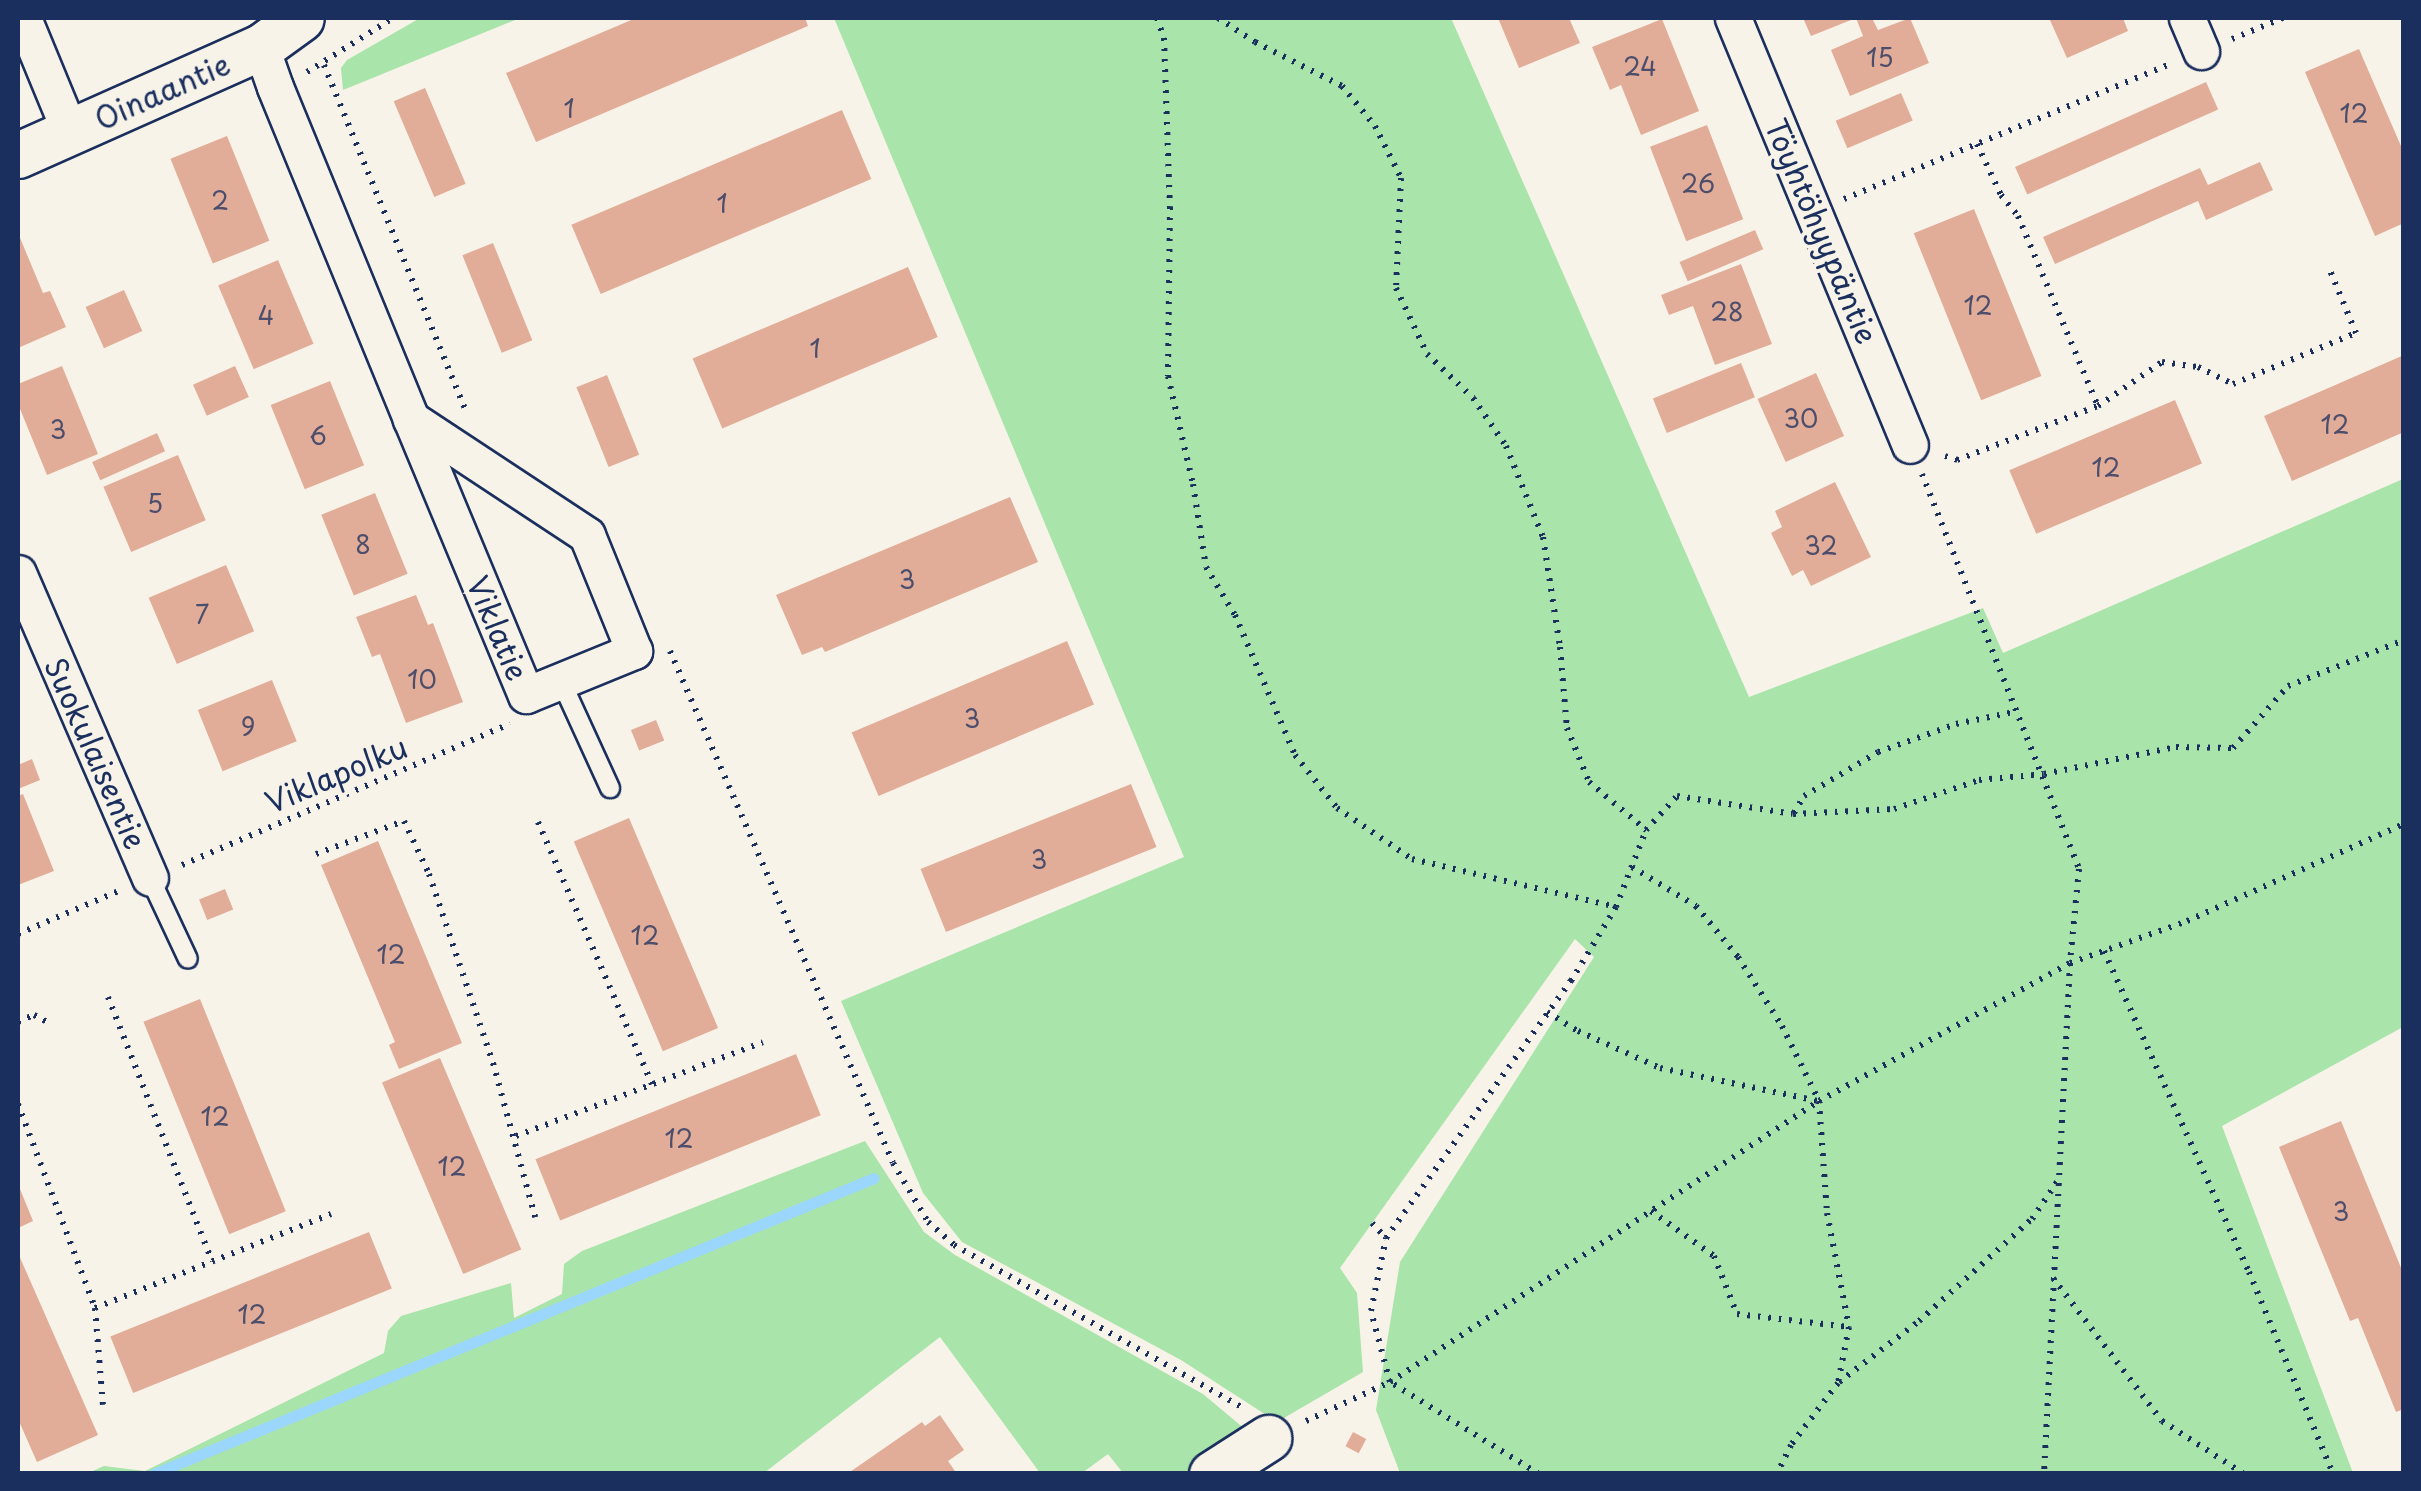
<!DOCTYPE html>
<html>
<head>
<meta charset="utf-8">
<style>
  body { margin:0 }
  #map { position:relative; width:2421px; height:1491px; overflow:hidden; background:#f7f3e8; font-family:"Playpen Sans",sans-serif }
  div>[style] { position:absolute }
  .green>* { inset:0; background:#a9e4aa }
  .stream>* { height:11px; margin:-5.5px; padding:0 5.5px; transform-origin:5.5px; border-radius:5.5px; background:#9bd7fc }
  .building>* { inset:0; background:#e2ad98; transform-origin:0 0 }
  .path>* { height:6px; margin-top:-3px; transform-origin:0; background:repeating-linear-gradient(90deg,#1b2f5e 0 2.5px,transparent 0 10.5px) }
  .roads { filter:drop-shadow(2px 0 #1b2f5e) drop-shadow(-2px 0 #1b2f5e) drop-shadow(0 2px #1b2f5e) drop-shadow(0 -2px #1b2f5e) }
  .service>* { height:18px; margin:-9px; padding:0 9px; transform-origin:9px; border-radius:9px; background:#f7f3e8 }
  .minor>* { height:35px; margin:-17.5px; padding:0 17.5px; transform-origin:17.5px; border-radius:17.5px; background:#f7f3e8 }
  .tertiary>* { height:45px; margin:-22.5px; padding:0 22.5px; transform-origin:22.5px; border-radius:22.5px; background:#f7f3e8 }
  span { translate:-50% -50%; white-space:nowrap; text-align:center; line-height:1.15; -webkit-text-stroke:8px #f7f3e8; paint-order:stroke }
  .number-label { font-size:25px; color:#4d4e6c }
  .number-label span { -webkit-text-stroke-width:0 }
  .street-label { font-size:30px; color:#1b2f5e }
  .frame { position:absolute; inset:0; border:20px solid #1b2f5e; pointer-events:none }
</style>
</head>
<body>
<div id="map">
  <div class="green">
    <div style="clip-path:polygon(420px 18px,520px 18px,343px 90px,341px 68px,347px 60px)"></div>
    <div style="clip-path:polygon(834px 18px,1451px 18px,1749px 697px,1983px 608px,2003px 653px,2403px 479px,2403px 1027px,2222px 1126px,2353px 1473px,1400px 1473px,1376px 1410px,1400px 1262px,1594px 957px,1575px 939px,1340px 1268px,1357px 1293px,1363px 1372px,1277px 1422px,1181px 1360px,962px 1242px,923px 1193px,841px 1001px,1184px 857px)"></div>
    <div style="clip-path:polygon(865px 1141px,924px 1232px,955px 1255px,1203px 1394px,1246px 1430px,1196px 1473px,1123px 1473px,1108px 1454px,1082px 1473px,1040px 1473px,940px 1337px,764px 1473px,86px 1474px,104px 1466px,145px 1471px,384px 1353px,388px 1331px,401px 1316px,511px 1283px,514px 1318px,562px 1294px,564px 1264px,582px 1251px)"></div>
  </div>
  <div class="stream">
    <div style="left:153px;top:1474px;width:779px;rotate:-22.32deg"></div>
  </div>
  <div class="building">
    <div style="clip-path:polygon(636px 18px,805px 18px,808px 26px,536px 142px,506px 73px)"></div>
    <div style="clip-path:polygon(1498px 18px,1569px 18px,1580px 43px,1519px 68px)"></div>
    <div style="clip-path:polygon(1803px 18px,1872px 18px,1878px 30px,1910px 18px,1929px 63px,1850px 96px,1831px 50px,1863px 36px,1856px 18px,1811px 36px)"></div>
    <div style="clip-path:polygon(2049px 18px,2123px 18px,2128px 31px,2067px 58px)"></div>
    <div style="clip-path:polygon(1662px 19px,1699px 111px,1641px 135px,1621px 85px,1610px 90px,1592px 47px)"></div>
    <div style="clip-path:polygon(2359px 49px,2404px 153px,2404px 223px,2375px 236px,2305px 72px)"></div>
    <div style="left:2206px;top:82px;width:30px;height:209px;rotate:66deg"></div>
    <div style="left:425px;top:88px;width:104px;height:34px;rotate:67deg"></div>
    <div style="left:1901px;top:93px;width:30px;height:71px;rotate:67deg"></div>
    <div style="left:842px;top:110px;width:75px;height:294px;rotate:67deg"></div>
    <div style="left:1707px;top:125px;width:101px;height:61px;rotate:69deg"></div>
    <div style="left:227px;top:136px;width:113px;height:61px;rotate:68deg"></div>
    <div style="clip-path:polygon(2260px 162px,2273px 190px,2206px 220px,2198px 201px,2055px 264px,2043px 237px,2200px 168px,2208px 185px)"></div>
    <div style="left:1974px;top:209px;width:180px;height:65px;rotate:68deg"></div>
    <div style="left:1755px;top:230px;width:21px;height:82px;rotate:67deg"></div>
    <div style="clip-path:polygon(18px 233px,43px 293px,50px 291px,66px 327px,18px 348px)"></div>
    <div style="left:493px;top:243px;width:105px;height:33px;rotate:68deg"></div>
    <div style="left:278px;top:260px;width:91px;height:65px;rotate:67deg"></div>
    <div style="clip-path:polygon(1741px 264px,1772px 344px,1715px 365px,1693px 306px,1669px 315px,1661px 295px)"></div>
    <div style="left:908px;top:267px;width:76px;height:234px;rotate:67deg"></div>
    <div style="left:124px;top:290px;width:45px;height:42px;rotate:66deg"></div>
    <div style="clip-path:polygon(2404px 355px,2404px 432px,2292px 481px,2264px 416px)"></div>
    <div style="left:1741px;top:363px;width:37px;height:95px;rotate:68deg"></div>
    <div style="clip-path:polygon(62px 366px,98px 454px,47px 475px,18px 404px,18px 384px)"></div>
    <div style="left:235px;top:366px;width:34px;height:46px;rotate:66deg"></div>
    <div style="left:1816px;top:373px;width:69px;height:64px;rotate:66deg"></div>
    <div style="left:607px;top:375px;width:86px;height:33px;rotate:68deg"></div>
    <div style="left:330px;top:381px;width:91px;height:64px;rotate:68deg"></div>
    <div style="left:2175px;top:400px;width:69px;height:180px;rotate:67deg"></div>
    <div style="left:157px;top:433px;width:20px;height:71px;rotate:66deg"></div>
    <div style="left:178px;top:455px;width:71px;height:81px;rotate:67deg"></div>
    <div style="clip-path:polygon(1835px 482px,1871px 557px,1811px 586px,1803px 570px,1792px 576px,1771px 533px,1782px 527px,1775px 511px)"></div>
    <div style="left:375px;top:493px;width:87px;height:58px;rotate:68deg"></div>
    <div style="clip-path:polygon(1010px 497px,1038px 562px,825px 652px,822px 647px,802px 655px,776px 595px)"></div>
    <div style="left:226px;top:565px;width:72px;height:84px;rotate:67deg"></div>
    <div style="clip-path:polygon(416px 595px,428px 625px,433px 623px,463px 702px,406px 723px,380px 654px,372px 657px,356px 617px)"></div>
    <div style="left:1067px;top:641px;width:69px;height:234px;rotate:67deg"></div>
    <div style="left:272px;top:680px;width:66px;height:80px;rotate:68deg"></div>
    <div style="left:656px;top:720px;width:22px;height:27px;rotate:68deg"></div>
    <div style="clip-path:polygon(32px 759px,40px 780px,18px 789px,18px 765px)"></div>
    <div style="left:1131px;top:784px;width:68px;height:227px;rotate:68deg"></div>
    <div style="clip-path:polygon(23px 794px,54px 871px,18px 885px,18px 796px)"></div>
    <div style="left:629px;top:818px;width:228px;height:60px;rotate:67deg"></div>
    <div style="clip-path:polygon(378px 841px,462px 1043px,399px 1069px,389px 1045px,395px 1042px,321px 865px)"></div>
    <div style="left:225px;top:889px;width:22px;height:28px;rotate:68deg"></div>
    <div style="left:200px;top:999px;width:229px;height:61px;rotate:68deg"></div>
    <div style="left:796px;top:1054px;width:66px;height:281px;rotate:68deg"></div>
    <div style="left:440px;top:1058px;width:208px;height:63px;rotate:67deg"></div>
    <div style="clip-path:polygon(2341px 1121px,2404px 1275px,2404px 1409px,2396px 1412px,2358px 1318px,2350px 1321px,2279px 1147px)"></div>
    <div style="clip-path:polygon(18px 1184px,33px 1221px,18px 1228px)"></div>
    <div style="left:369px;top:1232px;width:61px;height:279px;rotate:68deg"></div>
    <div style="clip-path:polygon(18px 1253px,98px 1435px,37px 1462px,18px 1419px)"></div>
    <div style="clip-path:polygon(940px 1415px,964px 1450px,948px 1461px,957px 1474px,847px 1474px,922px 1422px,925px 1426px)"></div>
    <div style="left:1353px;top:1432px;width:15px;height:16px;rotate:28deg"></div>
  </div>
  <div class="path">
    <div style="left:1157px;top:18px;width:21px;rotate:71deg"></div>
    <div style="left:1164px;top:38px;width:169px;rotate:88deg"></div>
    <div style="left:1170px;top:207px;width:169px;rotate:90.7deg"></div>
    <div style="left:1168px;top:376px;width:111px;rotate:77deg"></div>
    <div style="left:1193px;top:484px;width:84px;rotate:81.1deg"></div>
    <div style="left:1206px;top:567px;width:56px;rotate:58.9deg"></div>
    <div style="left:1235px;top:615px;width:152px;rotate:66.8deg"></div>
    <div style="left:1295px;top:755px;width:68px;rotate:51.6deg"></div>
    <div style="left:1337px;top:808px;width:91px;rotate:34.2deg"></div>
    <div style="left:1412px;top:859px;width:210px;rotate:13.2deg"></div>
    <div style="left:1218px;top:18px;width:44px;rotate:33deg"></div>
    <div style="left:1255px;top:42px;width:97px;rotate:26.8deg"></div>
    <div style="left:1342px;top:86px;width:52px;rotate:50.5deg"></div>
    <div style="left:1375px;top:126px;width:58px;rotate:63.4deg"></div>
    <div style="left:1401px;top:178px;width:110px;rotate:92.6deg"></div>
    <div style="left:1396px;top:288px;width:73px;rotate:64.8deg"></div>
    <div style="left:1427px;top:354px;width:64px;rotate:43.7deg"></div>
    <div style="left:1473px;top:398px;width:58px;rotate:55.5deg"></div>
    <div style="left:1506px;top:446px;width:98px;rotate:67.9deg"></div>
    <div style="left:1543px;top:537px;width:111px;rotate:81.2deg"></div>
    <div style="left:1560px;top:647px;width:81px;rotate:85.1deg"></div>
    <div style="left:1567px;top:728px;width:58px;rotate:67.8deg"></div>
    <div style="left:1589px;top:782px;width:75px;rotate:40.1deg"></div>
    <div style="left:2232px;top:39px;width:55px;rotate:-22.4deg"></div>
    <div style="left:324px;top:65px;width:372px;rotate:67.7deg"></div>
    <div style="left:307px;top:72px;width:102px;rotate:-32.1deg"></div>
    <div style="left:1977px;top:144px;width:56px;rotate:64.8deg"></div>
    <div style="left:2001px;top:195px;width:27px;rotate:51deg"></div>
    <div style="left:2018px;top:216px;width:206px;rotate:67.2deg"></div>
    <div style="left:1844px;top:199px;width:353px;rotate:-22.5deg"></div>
    <div style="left:1945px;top:456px;width:13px;rotate:18deg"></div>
    <div style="left:1957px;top:460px;width:151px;rotate:-21deg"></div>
    <div style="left:2098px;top:406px;width:78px;rotate:-34.5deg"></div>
    <div style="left:2162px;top:362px;width:36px;rotate:8deg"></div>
    <div style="left:2198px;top:367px;width:39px;rotate:26deg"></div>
    <div style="left:2233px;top:384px;width:133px;rotate:-22.5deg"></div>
    <div style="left:2356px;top:333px;width:70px;rotate:-112.6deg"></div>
    <div style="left:1922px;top:474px;width:425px;rotate:68.3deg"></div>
    <div style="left:2079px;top:869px;width:94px;rotate:95.5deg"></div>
    <div style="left:2070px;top:963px;width:512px;rotate:92.91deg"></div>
    <div style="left:670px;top:651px;width:558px;rotate:66.46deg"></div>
    <div style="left:893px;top:1163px;width:69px;rotate:59.3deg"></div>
    <div style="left:928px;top:1222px;width:35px;rotate:41deg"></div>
    <div style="left:954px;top:1245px;width:330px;rotate:29.4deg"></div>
    <div style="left:1794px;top:813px;width:20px;rotate:-60deg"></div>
    <div style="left:1804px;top:796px;width:86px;rotate:-30.7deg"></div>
    <div style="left:1878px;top:752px;width:83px;rotate:-19.7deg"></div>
    <div style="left:1956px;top:724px;width:63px;rotate:-11.8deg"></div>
    <div style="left:538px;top:822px;width:286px;rotate:66.5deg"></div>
    <div style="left:316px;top:854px;width:94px;rotate:-20.6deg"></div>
    <div style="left:404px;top:821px;width:59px;rotate:64.7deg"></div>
    <div style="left:429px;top:874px;width:200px;rotate:71.3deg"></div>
    <div style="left:493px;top:1063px;width:160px;rotate:74.7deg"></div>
    <div style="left:182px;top:865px;width:357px;rotate:-23.3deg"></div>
    <div style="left:1632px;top:867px;width:75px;rotate:31.4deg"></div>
    <div style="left:1696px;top:906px;width:66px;rotate:50.5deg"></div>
    <div style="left:1738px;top:957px;width:82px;rotate:57.5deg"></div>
    <div style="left:1782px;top:1026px;width:84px;rotate:63.7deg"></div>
    <div style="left:1819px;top:1101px;width:112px;rotate:85.9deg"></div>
    <div style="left:1827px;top:1213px;width:116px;rotate:79.1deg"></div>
    <div style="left:1849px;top:1327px;width:57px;rotate:101.1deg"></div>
    <div style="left:1838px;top:1383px;width:78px;rotate:127.2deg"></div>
    <div style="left:1791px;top:1445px;width:32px;rotate:116deg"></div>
    <div style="left:18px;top:934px;width:110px;rotate:-23.1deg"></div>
    <div style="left:2104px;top:951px;width:352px;rotate:65.7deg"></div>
    <div style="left:2249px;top:1272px;width:219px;rotate:67.4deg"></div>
    <div style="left:108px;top:997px;width:284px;rotate:68.5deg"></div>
    <div style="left:1547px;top:1012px;width:36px;rotate:32deg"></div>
    <div style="left:1578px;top:1031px;width:90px;rotate:24.3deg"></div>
    <div style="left:1660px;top:1068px;width:161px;rotate:11.8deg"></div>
    <div style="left:18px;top:1022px;width:17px;rotate:-24deg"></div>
    <div style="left:34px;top:1015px;width:19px;rotate:28deg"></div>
    <div style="left:18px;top:1104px;width:218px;rotate:69.3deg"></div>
    <div style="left:95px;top:1308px;width:97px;rotate:85.3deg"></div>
    <div style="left:516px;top:1136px;width:264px;rotate:-20.8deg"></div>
    <div style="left:1651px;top:1211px;width:77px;rotate:35.5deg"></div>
    <div style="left:1714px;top:1256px;width:62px;rotate:68.4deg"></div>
    <div style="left:1737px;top:1314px;width:113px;rotate:6.6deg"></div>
    <div style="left:1372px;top:1223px;width:21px;rotate:47deg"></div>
    <div style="left:2053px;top:1278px;width:180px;rotate:52.7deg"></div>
    <div style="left:2162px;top:1421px;width:98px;rotate:32.9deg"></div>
    <div style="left:95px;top:1308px;width:254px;rotate:-21.7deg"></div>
    <div style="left:1839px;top:1382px;width:101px;rotate:-37.3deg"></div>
    <div style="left:1919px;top:1321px;width:152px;rotate:-42.1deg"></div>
    <div style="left:2032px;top:1219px;width:45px;rotate:-56deg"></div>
    <div style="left:1306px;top:1421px;width:93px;rotate:-24.9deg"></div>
    <div style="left:1390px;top:1382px;width:513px;rotate:-33.23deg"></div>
    <div style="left:1819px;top:1101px;width:286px;rotate:-28.8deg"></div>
    <div style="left:2070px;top:963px;width:124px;rotate:-19.7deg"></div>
    <div style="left:2187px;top:921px;width:238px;rotate:-24.1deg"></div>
    <div style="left:1539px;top:1474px;width:175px;rotate:-148.3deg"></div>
    <div style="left:1390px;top:1382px;width:73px;rotate:-105deg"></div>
    <div style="left:1371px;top:1311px;width:75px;rotate:-78.4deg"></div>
    <div style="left:1386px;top:1238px;width:317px;rotate:-54.3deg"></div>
    <div style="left:1571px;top:981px;width:87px;rotate:-58.7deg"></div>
    <div style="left:1616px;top:907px;width:83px;rotate:-68.7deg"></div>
    <div style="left:1646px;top:830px;width:46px;rotate:-47.6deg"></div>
    <div style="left:1677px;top:796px;width:117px;rotate:8.8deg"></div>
    <div style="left:1793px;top:814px;width:101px;rotate:-2.8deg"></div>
    <div style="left:1894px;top:809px;width:90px;rotate:-18.8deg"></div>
    <div style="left:1979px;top:780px;width:65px;rotate:-5.3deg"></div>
    <div style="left:2044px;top:774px;width:135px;rotate:-11.6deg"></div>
    <div style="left:2176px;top:747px;width:57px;rotate:1deg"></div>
    <div style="left:2233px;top:748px;width:83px;rotate:-48.4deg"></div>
    <div style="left:2288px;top:686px;width:125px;rotate:-21.6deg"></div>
  </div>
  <div class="roads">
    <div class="service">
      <div style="left:561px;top:681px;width:118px;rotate:65.4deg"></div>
      <div style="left:150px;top:878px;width:89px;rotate:64.9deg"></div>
    </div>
    <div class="minor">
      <div style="left:23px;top:18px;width:123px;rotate:67.6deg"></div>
      <div style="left:1733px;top:18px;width:462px;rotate:67.5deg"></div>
      <div style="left:2187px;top:18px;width:36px;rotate:67deg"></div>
      <div style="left:261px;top:47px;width:42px;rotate:70.7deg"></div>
      <div style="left:275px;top:87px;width:359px;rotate:67.7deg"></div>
      <div style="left:411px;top:419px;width:299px;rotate:67.4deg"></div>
      <div style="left:526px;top:695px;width:117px;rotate:-22.2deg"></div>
      <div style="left:634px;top:651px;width:125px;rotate:-112.1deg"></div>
      <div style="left:587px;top:535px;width:211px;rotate:-146.6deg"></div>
      <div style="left:18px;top:573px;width:332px;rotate:66.6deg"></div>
    </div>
    <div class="tertiary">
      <div style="left:18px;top:155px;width:266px;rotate:-24deg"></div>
      <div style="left:261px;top:47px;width:49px;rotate:-35.9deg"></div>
      <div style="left:1212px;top:1474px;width:67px;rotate:-32.7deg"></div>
    </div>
  </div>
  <div class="number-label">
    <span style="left:1880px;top:57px">15</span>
    <span style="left:1640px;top:66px">24</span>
    <span style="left:569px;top:108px">1</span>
    <span style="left:2354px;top:113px">12</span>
    <span style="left:1698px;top:183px">26</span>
    <span style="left:220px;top:200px">2</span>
    <span style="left:722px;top:203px">1</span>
    <span style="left:1978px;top:305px">12</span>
    <span style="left:1727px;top:311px">28</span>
    <span style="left:266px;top:315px">4</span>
    <span style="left:815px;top:348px">1</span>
    <span style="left:1801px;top:418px">30</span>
    <span style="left:2335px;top:424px">12</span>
    <span style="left:58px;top:429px">3</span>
    <span style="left:318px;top:435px">6</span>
    <span style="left:2106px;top:467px">12</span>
    <span style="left:155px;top:503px">5</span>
    <span style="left:363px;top:544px">8</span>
    <span style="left:1821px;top:545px">32</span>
    <span style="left:907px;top:579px">3</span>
    <span style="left:202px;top:614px">7</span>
    <span style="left:422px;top:679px">10</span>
    <span style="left:972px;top:718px">3</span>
    <span style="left:248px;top:726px">9</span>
    <span style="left:1039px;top:859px">3</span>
    <span style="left:645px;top:935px">12</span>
    <span style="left:391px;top:954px">12</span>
    <span style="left:215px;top:1116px">12</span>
    <span style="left:679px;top:1138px">12</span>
    <span style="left:452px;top:1166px">12</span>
    <span style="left:2341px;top:1211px">3</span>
    <span style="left:252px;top:1314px">12</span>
  </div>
  <div class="street-label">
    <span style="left:162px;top:91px;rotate:-24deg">Oinaantie</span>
    <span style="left:1822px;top:231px;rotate:67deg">Töyhtöhyypäntie</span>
    <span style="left:498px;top:628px;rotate:67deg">Viklatie</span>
    <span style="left:96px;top:753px;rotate:66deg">Suokulaisentie</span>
    <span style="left:336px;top:774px;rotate:-23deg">Viklapolku</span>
  </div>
  <div class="frame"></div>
</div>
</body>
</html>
